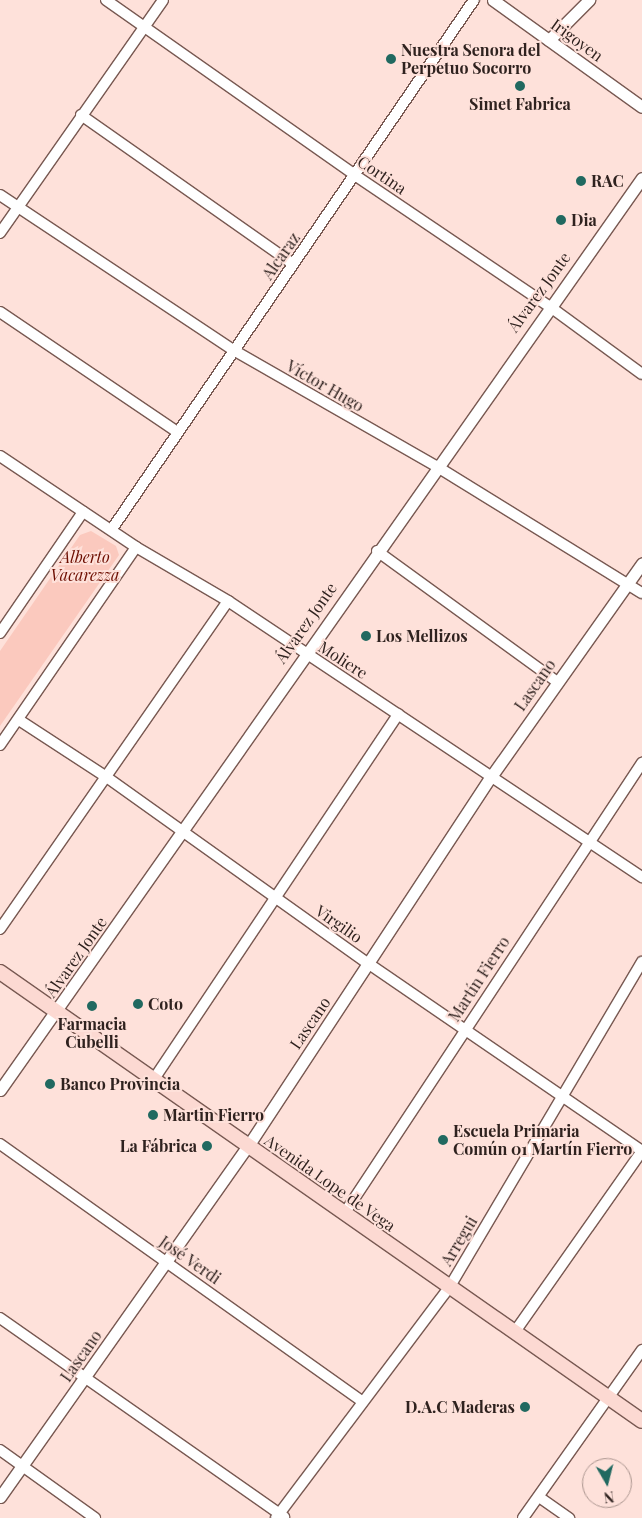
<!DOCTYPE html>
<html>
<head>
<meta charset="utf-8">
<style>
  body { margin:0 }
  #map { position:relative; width:642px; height:1518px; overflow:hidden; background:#fee1da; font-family:"Playfair Display",serif }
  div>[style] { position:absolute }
  .green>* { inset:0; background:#fbc9be }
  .roads { filter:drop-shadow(1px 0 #785952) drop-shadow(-1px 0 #785952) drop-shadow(0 1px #785952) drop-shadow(0 -1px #785952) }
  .minor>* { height:10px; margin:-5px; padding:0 5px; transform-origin:5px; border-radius:5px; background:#fff }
  .tertiary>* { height:11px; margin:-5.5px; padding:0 5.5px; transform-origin:5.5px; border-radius:5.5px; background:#fff }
  .secondary>* { height:14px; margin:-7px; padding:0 7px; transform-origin:7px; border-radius:7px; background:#fcd9d2 }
  .dots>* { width:14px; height:14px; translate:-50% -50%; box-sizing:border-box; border:2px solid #fee1da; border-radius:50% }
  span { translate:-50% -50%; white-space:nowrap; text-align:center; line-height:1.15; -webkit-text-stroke:4px #fee1da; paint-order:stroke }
  .street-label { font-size:16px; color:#2f221f }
  .poi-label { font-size:16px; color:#2f221f; font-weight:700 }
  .left { translate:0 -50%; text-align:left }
  .right { translate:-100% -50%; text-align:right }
  .park-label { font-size:16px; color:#6d0d00; font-style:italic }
  .north { position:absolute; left:582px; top:1458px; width:50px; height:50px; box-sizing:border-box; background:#fee1da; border:1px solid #ab958f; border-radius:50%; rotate:172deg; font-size:14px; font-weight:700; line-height:20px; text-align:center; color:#2f221f }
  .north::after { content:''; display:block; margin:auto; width:18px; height:22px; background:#216960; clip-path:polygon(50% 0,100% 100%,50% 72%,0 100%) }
</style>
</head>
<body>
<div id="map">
  <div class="green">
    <div style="clip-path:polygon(91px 531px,116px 546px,119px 555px,0 726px,0 651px,80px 535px)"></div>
  </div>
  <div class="roads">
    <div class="minor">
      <div style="left:106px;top:0;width:306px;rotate:35.1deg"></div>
      <div style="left:356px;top:176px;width:233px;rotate:34deg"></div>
      <div style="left:549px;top:306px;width:115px;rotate:36.2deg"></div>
      <div style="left:81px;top:115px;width:259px;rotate:35.1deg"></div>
      <div style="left:0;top:195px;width:282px;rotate:33.6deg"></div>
      <div style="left:235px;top:351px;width:232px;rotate:29.8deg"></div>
      <div style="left:436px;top:466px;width:242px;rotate:31.7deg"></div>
      <div style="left:0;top:233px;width:284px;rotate:-55deg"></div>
      <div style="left:0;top:312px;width:214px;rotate:34.1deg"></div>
      <div style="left:0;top:456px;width:164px;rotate:33.8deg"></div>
      <div style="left:136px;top:547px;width:107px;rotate:30.4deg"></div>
      <div style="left:228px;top:601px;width:498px;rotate:33.7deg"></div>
      <div style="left:112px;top:529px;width:641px;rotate:-55.62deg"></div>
      <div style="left:377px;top:551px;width:223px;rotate:36deg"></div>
      <div style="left:0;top:633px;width:147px;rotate:-55.6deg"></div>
      <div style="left:19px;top:720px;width:103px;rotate:33.1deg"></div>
      <div style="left:105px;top:776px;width:324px;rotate:35.5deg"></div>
      <div style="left:369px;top:964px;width:331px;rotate:34.4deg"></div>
      <div style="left:0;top:745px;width:240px;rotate:-55.5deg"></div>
      <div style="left:0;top:929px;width:399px;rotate:-55.2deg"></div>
      <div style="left:154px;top:1079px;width:439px;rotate:-56.2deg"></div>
      <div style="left:0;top:1144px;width:445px;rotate:35.4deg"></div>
      <div style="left:344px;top:1214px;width:541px;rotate:-56.55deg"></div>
      <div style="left:0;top:1318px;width:347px;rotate:35deg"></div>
      <div style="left:514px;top:1333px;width:223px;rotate:-54.9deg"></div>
      <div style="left:0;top:1450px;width:117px;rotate:35.6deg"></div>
      <div style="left:539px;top:1497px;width:37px;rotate:35deg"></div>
      <div style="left:276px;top:1518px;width:288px;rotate:-53.1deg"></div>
      <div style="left:449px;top:1288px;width:379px;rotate:-59.4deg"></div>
      <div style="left:523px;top:1518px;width:206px;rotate:-54.7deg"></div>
    </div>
    <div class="tertiary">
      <div style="left:493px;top:0;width:183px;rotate:35.7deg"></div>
      <div style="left:549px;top:40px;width:57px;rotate:-45deg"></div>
      <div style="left:0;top:1090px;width:1115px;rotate:-54.86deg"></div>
      <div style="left:0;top:1497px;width:430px;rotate:-54.8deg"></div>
      <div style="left:248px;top:1146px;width:440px;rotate:-56.7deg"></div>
      <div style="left:490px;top:778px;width:263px;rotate:-54.7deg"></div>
    </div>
    <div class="secondary">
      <div style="left:0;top:972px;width:783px;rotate:34.97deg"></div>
    </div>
  </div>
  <div class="dots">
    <div style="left:391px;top:59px;background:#216960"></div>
    <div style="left:520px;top:86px;background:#216960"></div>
    <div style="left:581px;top:181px;background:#216960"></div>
    <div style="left:561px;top:220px;background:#216960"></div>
    <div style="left:366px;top:636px;background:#216960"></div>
    <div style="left:138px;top:1004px;background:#216960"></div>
    <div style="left:92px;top:1006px;background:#216960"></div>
    <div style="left:50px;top:1084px;background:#216960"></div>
    <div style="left:153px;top:1115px;background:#216960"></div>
    <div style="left:443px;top:1140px;background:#216960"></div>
    <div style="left:207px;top:1146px;background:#216960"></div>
    <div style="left:525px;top:1407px;background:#216960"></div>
  </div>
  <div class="street-label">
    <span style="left:577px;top:40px;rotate:36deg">Irigoyen</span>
    <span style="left:382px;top:175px;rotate:34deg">Cortina</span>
    <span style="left:281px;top:256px;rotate:-55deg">Alcaraz</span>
    <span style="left:539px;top:292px;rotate:-54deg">Álvarez Jonte</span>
    <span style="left:325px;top:386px;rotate:30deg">Víctor Hugo</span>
    <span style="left:306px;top:623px;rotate:-55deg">Álvarez Jonte</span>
    <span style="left:343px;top:660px;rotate:33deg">Moliere</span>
    <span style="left:535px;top:685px;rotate:-55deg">Lascano</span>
    <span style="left:339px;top:924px;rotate:35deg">Virgilio</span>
    <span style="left:76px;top:957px;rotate:-55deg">Álvarez Jonte</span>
    <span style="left:479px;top:979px;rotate:-57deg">Martín Fierro</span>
    <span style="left:310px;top:1023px;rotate:-56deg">Lascano</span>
    <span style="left:330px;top:1183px;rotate:35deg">Avenida Lope de Vega</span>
    <span style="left:459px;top:1241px;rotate:-59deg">Arregui</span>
    <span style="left:190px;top:1260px;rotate:35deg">José Verdi</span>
    <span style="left:81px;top:1356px;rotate:-55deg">Lascano</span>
  </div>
  <div class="poi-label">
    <span class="left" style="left:401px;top:59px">Nuestra Senora del<br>Perpetuo Socorro</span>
    <span style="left:520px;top:104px">Simet Fabrica</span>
    <span class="left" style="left:591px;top:181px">RAC</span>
    <span class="left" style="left:571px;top:220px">Dia</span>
    <span class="left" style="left:376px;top:636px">Los Mellizos</span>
    <span class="left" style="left:148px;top:1004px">Coto</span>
    <span style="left:92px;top:1033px">Farmacia<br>Cubelli</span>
    <span class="left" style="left:60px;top:1084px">Banco Provincia</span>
    <span class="left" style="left:163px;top:1115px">Martin Fierro</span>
    <span class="left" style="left:453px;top:1140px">Escuela Primaria<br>Común 01 Martín Fierro</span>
    <span class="right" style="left:197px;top:1146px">La Fábrica</span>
    <span class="right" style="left:515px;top:1407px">D.A.C Maderas</span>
  </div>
  <div class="park-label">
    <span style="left:85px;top:566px">Alberto<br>Vacarezza</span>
  </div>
  <div class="north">N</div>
</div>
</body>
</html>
